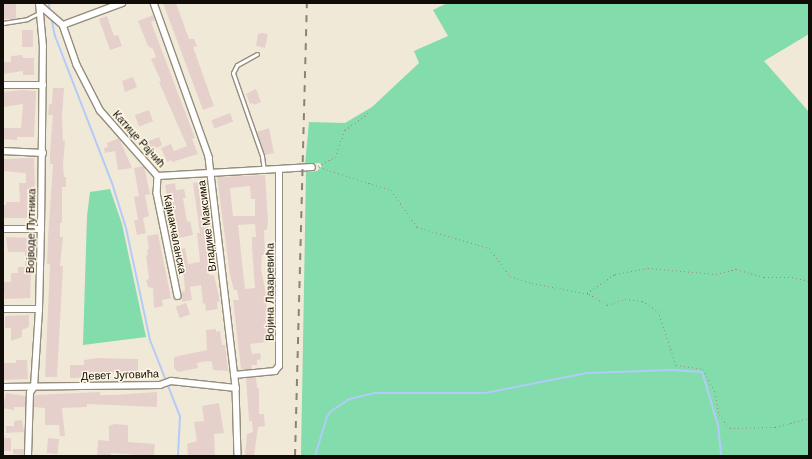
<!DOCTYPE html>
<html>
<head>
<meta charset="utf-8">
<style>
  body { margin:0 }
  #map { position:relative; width:812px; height:459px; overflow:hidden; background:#f1e9d7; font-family:"DM Sans",sans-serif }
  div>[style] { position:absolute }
  .green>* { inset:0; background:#82dcac }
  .stream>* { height:2px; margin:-1px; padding:0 1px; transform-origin:1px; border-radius:1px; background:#b3cbf9 }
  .building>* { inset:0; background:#e6d0cc; transform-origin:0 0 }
  .path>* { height:1px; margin-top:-0.5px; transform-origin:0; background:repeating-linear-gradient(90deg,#958f83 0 1px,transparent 0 4px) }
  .roads { filter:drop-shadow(1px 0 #948d7c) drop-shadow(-1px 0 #948d7c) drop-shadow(0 1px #948d7c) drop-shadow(0 -1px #948d7c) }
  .lane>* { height:3px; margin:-1.5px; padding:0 1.5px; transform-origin:1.5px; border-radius:1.5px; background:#fff }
  .street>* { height:5.5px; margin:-2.75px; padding:0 2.75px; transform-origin:2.75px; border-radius:2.75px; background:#fff }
  .rail>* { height:2px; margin-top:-1px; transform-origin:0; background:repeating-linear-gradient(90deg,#888377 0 7px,transparent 0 14px) }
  span { translate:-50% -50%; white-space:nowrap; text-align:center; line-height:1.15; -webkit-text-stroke:3px #fff7e4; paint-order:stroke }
  .street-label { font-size:11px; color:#100d08 }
  .frame { position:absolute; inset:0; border:4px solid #100d08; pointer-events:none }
</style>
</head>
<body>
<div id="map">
  <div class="green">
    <div style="clip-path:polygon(447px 3px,809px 3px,809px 34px,764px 61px,809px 112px,809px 456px,301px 456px,306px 172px,317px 171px,322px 166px,320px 163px,305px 164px,309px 122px,345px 123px,372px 107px,419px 63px,414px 51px,448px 36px,433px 10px)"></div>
    <div style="clip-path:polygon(110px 189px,122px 224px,146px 337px,83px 345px,87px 216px,90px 192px)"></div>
  </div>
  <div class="stream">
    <div style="left:49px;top:3px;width:9px;rotate:84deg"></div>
    <div style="left:51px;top:16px;width:20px;rotate:79deg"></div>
    <div style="left:55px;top:36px;width:158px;rotate:68.8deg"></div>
    <div style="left:112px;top:183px;width:47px;rotate:72.7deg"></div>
    <div style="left:126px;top:228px;width:115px;rotate:77.9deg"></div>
    <div style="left:150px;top:340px;width:82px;rotate:68.5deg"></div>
    <div style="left:180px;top:416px;width:40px;rotate:92.9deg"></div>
    <div style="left:315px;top:456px;width:39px;rotate:-73deg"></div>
    <div style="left:326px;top:419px;width:8px;rotate:-60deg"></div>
    <div style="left:330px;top:412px;width:23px;rotate:-34deg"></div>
    <div style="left:349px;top:399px;width:26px;rotate:-13deg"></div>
    <div style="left:374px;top:393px;width:111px"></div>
    <div style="left:485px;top:393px;width:104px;rotate:-11.1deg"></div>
    <div style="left:587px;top:373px;width:86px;rotate:-2deg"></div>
    <div style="left:673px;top:370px;width:29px;rotate:4deg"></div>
    <div style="left:702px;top:372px;width:55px;rotate:73.2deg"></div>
    <div style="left:718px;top:425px;width:31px;rotate:84deg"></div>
  </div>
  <div class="building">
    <div style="left:3px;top:3px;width:13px;height:16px"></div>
    <div style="clip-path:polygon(163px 3px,176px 3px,189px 39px,194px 39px,197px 46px,193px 47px,214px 106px,203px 110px)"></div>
    <div style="clip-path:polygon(153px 15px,155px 20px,151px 22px,195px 138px,192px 139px,198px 154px,172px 162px,171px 160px,167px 162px,161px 148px,171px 144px,174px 151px,187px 146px,159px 82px,161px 81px,151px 59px,156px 57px,153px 49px,148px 46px,138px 21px)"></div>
    <div style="clip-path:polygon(107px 16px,114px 36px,118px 35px,122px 46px,110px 50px,99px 19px)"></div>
    <div style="left:22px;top:30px;width:11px;height:17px"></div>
    <div style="clip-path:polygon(261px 33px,268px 34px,265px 48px,256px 46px,258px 34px)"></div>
    <div style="clip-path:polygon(22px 55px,23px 58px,34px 58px,34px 75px,23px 75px,23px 71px,3px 74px,3px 62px,11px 62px,11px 56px)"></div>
    <div style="clip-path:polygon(133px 77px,137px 87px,125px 92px,122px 81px)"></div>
    <div style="clip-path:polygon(53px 88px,64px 88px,62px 117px,63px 141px,65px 141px,63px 165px,64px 177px,66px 177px,66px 187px,62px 187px,62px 223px,60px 223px,60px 237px,63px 237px,60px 266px,63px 266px,57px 377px,45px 377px,50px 264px,47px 264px,48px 238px,53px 164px,50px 164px,50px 153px,53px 115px,48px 115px,49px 104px,52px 104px)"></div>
    <div style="clip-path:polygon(256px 89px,261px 102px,254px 105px,253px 103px,250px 104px,246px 94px)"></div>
    <div style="clip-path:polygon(22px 90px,36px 91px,34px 137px,17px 137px,17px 140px,3px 139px,3px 128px,21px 128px,23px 104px,3px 107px,3px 92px)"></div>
    <div style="left:149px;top:110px;width:12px;height:15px;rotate:70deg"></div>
    <div style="left:230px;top:113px;width:9px;height:20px;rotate:69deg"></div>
    <div style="clip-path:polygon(269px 128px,274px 153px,265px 155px,257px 132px)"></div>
    <div style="left:159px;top:137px;width:9px;height:16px;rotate:69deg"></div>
    <div style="clip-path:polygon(119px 138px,132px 168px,118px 170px,115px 151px,105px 153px,104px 148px,108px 147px,107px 143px)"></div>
    <div style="clip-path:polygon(34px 158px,35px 189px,27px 189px,28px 206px,31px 206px,32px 218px,3px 218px,3px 205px,6px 205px,6px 202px,20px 202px,19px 183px,26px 183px,26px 173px,3px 171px,3px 159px)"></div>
    <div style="clip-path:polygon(144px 166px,150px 194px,145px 195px,149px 216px,143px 218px,146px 233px,137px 235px,134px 220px,138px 220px,134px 197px,139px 196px,134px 168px)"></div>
    <div style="clip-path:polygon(evenodd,265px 175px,268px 220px,267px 230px,264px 230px,265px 255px,262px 255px,261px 269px,266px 294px,268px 342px,250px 344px,252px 354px,260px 353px,261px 359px,257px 360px,257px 365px,251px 365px,252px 369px,245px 370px,241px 369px,233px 300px,239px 300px,237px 290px,234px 290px,230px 275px,217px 177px,265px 175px,250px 186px,251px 199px,255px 199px,255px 216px,233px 216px,230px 188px,250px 186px,265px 175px,255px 224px,256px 237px,252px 237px,252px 248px,255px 288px,245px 289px,238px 225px,255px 224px)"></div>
    <div style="clip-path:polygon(203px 182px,212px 253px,213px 264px,208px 264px,209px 275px,214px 275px,220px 301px,217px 302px,218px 309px,206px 311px,205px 303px,203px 304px,201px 285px,190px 287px,192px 300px,182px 302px,181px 292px,185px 291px,184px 277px,180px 259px,177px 260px,175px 250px,185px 248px,188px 264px,200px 262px,197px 233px,200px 233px,193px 183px)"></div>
    <div style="clip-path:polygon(175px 183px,176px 190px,184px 189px,186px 198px,183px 198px,187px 222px,190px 221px,193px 235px,175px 239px,165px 185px)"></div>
    <div style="clip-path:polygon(158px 234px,171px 298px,162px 300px,163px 306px,154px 308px,153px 288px,148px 287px,146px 280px,149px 279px,146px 255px,148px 255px,147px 250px,149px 249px,147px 236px)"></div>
    <div style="clip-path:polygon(6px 237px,32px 238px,30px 298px,5px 299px,3px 282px,11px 282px,11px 273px,18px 273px,18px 267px,25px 267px,25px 252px,8px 252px)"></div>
    <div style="left:186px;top:303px;width:12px;height:11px;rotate:70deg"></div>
    <div style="clip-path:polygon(29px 315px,29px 327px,22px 330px,22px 337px,11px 341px,11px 328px,5px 328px,5px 316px)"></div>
    <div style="clip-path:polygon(216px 329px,216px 332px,220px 331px,222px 345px,225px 345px,228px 371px,213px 370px,212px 362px,208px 361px,197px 363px,198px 368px,178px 372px,174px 368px,174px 357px,207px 350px,206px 330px)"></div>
    <div style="clip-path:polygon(98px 358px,138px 359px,138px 373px,95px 372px,82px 373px,82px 378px,70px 378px,70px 365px,84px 365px,84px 360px)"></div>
    <div style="clip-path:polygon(16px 360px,27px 360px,28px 379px,3px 380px,3px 363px,16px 363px)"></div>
    <div style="clip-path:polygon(256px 377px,257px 388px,259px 388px,259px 414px,264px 414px,265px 426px,258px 427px,254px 456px,245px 456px,247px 434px,253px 432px,252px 421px,249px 421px,246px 378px)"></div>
    <div style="clip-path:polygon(100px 392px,100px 395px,114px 395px,157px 392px,157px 407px,87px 404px,87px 407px,62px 408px,65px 436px,60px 436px,59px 425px,45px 425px,45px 408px,34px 407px,34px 395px)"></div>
    <div style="clip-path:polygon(6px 393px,26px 396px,25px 407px,14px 407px,14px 410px,3px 408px)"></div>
    <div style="clip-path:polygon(219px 403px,224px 433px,214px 434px,215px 456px,188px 456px,187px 444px,197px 441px,194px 422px,204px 421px,202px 406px)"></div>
    <div style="clip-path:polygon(22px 420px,24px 432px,6px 433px,6px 426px,14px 426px,14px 421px)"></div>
    <div style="clip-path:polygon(114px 424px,128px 425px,128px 442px,155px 444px,154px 456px,111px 453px,111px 455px,97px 455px,98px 440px,109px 441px,109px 426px)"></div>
    <div style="left:3px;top:438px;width:8px;height:13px"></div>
    <div style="left:48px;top:438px;width:11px;height:15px;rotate:5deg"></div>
    <div style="clip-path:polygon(13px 449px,24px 449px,24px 455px,13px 454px)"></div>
  </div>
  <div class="path">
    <div style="left:318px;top:166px;width:19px;rotate:-28deg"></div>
    <div style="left:335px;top:157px;width:29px;rotate:-70deg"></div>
    <div style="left:345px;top:130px;width:31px;rotate:-36deg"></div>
    <div style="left:319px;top:167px;width:76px;rotate:17.7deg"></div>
    <div style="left:391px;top:190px;width:45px;rotate:54.9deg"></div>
    <div style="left:417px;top:227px;width:75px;rotate:16.3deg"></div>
    <div style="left:489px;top:248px;width:35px;rotate:53deg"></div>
    <div style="left:510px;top:276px;width:23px;rotate:18deg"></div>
    <div style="left:532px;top:283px;width:58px;rotate:10.9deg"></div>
    <div style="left:589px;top:294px;width:21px;rotate:31deg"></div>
    <div style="left:607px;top:305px;width:19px;rotate:-18deg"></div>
    <div style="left:625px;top:299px;width:17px;rotate:7deg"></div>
    <div style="left:642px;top:301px;width:19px;rotate:32deg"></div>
    <div style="left:658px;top:311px;width:57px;rotate:71.6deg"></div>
    <div style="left:676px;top:365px;width:27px;rotate:8deg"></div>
    <div style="left:703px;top:369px;width:26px;rotate:62deg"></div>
    <div style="left:715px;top:392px;width:23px;rotate:80deg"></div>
    <div style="left:719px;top:415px;width:17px;rotate:50deg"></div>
    <div style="left:730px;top:428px;width:45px;rotate:-1.3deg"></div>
    <div style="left:775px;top:427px;width:35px;rotate:-15deg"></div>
    <div style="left:587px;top:293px;width:34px;rotate:-34deg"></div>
    <div style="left:615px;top:274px;width:34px;rotate:-10deg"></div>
    <div style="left:648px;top:268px;width:68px;rotate:5deg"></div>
    <div style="left:716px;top:274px;width:21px;rotate:-14deg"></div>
    <div style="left:736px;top:269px;width:29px;rotate:16deg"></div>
    <div style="left:764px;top:277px;width:28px"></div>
    <div style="left:792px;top:277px;width:17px;rotate:13deg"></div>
  </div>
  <div class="roads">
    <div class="lane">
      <div style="left:3px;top:23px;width:24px;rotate:-9deg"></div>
      <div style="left:27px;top:19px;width:16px;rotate:-27deg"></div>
      <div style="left:257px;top:54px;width:23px;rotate:151deg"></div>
      <div style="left:237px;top:65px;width:9px;rotate:117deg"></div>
      <div style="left:233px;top:73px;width:88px;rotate:70.7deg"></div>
      <div style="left:262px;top:156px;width:15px;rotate:82deg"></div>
    </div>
    <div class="street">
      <div style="left:154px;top:3px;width:164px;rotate:70.3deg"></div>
      <div style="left:209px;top:157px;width:233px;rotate:83.3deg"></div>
      <div style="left:236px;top:388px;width:68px;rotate:88.3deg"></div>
      <div style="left:40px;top:5px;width:30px;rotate:41deg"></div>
      <div style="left:63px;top:25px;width:42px;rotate:70.7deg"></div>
      <div style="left:77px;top:65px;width:51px;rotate:62.9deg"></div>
      <div style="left:100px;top:110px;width:88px;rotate:48.7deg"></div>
      <div style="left:158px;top:176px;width:154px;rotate:-3.3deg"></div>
      <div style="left:63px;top:25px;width:63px;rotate:-20.4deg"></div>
      <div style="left:3px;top:85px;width:40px"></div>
      <div style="left:3px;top:151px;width:40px;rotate:2.9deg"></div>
      <div style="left:158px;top:176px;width:17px;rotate:93deg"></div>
      <div style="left:157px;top:193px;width:105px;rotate:78.5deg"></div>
      <div style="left:3px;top:229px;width:38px"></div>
      <div style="left:3px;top:309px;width:36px"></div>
      <div style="left:234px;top:375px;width:41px;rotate:-5.6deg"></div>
      <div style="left:275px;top:371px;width:6px;rotate:-51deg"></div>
      <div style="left:279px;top:366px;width:196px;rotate:-90deg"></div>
      <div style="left:3px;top:387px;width:157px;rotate:-0.7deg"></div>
      <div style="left:160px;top:385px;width:12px;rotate:-20deg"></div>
      <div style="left:171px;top:381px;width:65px;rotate:6.1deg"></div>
      <div style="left:28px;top:456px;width:63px;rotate:-88.2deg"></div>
      <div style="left:30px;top:393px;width:7px;rotate:-56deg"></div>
      <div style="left:34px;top:387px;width:78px;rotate:-86.3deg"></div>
      <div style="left:39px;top:309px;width:80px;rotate:-88.6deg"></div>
      <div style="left:41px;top:229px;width:182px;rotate:-89.4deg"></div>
      <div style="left:43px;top:47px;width:44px;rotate:-95.2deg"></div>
    </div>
  </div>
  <div class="rail">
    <div style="left:295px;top:456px;width:453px;rotate:-88.5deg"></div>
  </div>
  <div class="street-label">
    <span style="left:139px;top:139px;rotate:48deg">Катице Рајчић</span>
    <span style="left:207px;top:226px;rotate:-97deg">Владике Максима</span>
    <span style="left:31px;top:231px;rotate:-89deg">Војводе Путника</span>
    <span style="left:175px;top:234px;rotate:79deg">Кајмакчаланска</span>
    <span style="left:270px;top:292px;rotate:-90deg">Војина Лазаревића</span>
    <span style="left:120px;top:375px;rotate:-2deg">Девет Југовића</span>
  </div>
  <div class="frame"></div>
</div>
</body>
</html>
